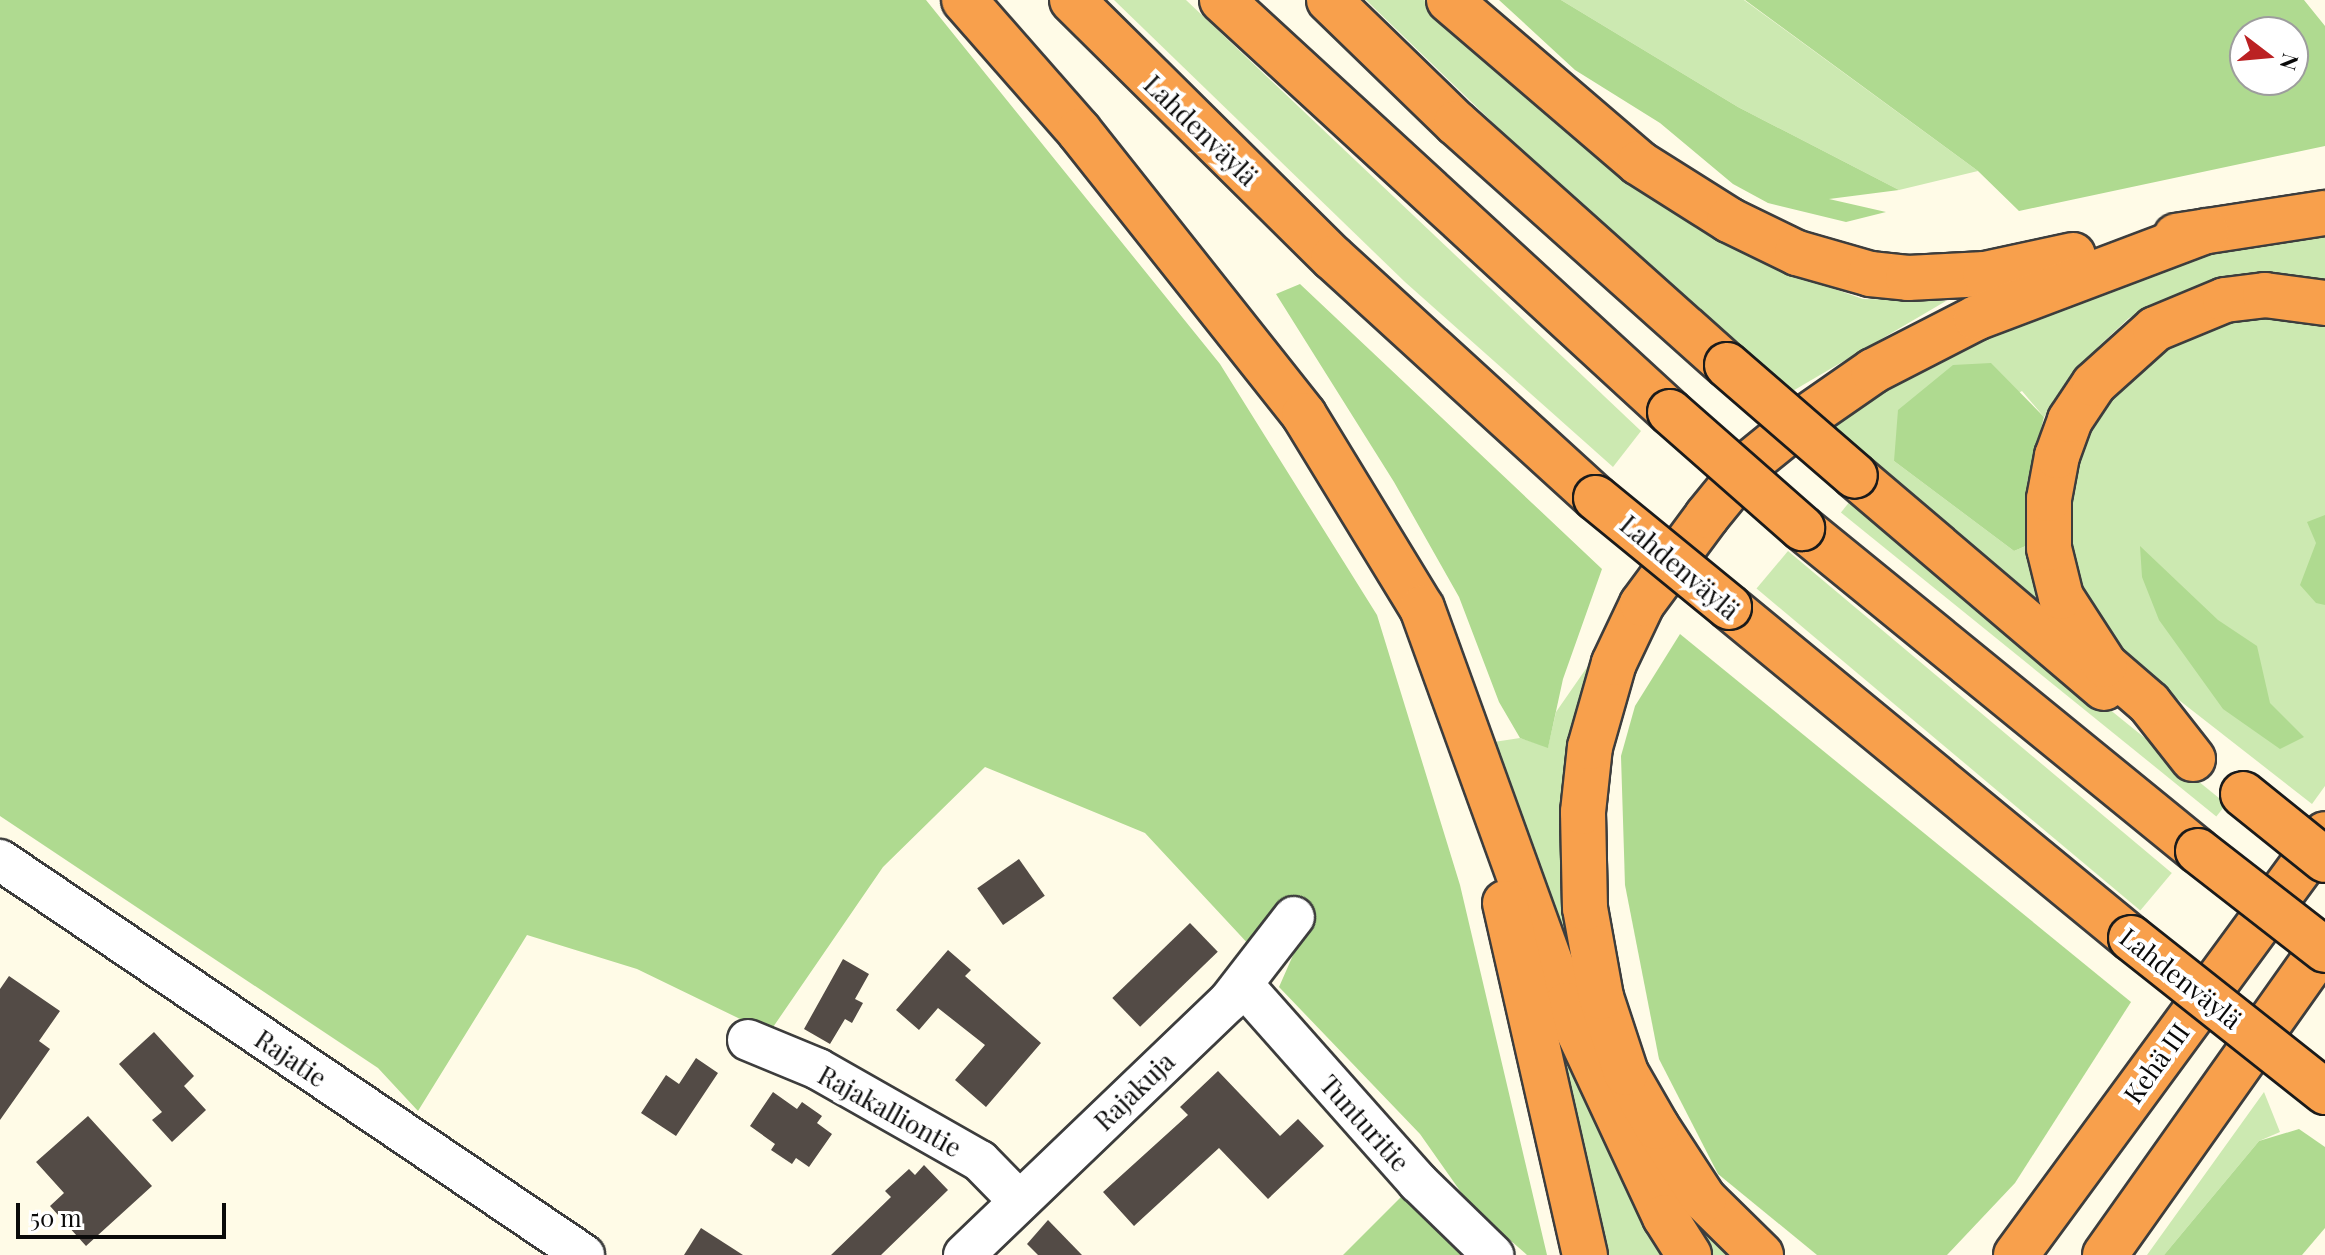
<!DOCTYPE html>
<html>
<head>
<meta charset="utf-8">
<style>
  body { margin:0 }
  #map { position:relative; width:2325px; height:1255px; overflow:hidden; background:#fffbe7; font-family:"Playfair Display",serif }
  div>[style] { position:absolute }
  .green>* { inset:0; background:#cce9b1; transform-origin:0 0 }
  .forest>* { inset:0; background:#afda90 }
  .building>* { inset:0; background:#534b46; transform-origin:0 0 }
  .roads { filter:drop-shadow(2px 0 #3d3d3d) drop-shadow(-2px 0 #3d3d3d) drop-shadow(0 2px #3d3d3d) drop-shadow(0 -2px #3d3d3d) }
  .minor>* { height:40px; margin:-20px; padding:0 20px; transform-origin:20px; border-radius:20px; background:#fff }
  .highway>* { height:44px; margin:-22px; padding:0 22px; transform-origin:22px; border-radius:22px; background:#f8a04c }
  .bridges { filter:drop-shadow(2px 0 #1b1b1b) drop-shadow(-2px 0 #1b1b1b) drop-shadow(0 2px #1b1b1b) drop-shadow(0 -2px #1b1b1b) }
  .highway-bridge>* { height:44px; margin:-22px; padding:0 22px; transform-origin:22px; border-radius:22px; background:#f8a04c }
  span { translate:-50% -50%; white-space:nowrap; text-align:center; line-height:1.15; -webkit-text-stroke:8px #fff; paint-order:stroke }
  .street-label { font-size:26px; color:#0a0a0a }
  .north { position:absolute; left:2229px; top:16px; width:80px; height:80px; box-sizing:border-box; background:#fff; border:2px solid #9d9d9d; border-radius:50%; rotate:106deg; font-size:22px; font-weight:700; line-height:32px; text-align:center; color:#0a0a0a }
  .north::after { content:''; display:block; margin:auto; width:28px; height:36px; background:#bb2123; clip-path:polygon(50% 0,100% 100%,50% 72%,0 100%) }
  .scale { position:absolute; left:16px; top:1203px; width:210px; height:36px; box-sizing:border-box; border:4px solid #0a0a0a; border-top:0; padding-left:10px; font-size:24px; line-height:28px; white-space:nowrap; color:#0a0a0a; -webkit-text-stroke:6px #fff; paint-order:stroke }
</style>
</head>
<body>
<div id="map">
  <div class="green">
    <div style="clip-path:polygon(1114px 0,1186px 0,1641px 431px,1613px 467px,1405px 282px)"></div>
    <div style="clip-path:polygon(1366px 0,1424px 0,1642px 179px,1786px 272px,1863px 299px,1946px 301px,1791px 392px,1517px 146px)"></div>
    <div style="clip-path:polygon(1561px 0,1744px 0,1978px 171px,1899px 190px,1738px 107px)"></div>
    <div style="clip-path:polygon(2325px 237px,2325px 283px,2239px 277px,2164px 300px,2129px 318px,2099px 346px,2044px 417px,2022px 391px,1894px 461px,2014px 551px,2028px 545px,2039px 594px,2033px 599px,1827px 423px,1960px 339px,2189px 256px)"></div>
    <div style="clip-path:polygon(2256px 313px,2325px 321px,2325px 786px,2312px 804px,2143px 672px,2114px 643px,2082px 592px,2067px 531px,2073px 465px,2091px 417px,2172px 337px)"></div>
    <div style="left:1851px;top:500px;width:483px;height:16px;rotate:39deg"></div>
    <div style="left:1788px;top:551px;width:501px;height:49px;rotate:40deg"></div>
    <div style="clip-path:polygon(1599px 650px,1565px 910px,1735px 1255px,1711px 1255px,1668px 1190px,1577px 987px,1494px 742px,1520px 738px,1548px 747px,1556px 712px)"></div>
    <div style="clip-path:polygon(1556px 1038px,1602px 1135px,1669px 1255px,1603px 1255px)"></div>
    <div style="clip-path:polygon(2264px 1092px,2280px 1132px,2259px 1141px,2164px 1255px,2147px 1255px)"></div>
  </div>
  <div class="forest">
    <div style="clip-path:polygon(0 0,926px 0,1220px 364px,1377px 615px,1460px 885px,1547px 1255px,1527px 1255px,1470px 1205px,1420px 1134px,1279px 987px,1301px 937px,1252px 948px,1145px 833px,985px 767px,883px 867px,769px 1033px,637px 969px,527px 935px,418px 1111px,378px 1068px,0 816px)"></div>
    <div style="clip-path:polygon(1499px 0,1561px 0,1738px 107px,1899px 190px,1829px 199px,1886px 212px,1846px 222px,1768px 203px,1733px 184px,1660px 123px,1575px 70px)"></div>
    <div style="clip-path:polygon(evenodd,1745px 0,2304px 0,2325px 26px,2325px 146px,2019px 211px,1978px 171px,1745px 0,2245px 32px,2293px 32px,2293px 80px,2245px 80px,2245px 32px)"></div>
    <div style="clip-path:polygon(1300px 284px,1602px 569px,1563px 679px,1548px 748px,1520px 738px,1499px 702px,1459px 597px,1394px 482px,1276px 294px)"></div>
    <div style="clip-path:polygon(1991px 363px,2044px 417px,2027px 483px,2028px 545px,2014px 551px,1894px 461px,1898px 410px,1953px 365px)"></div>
    <div style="clip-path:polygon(2325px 515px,2325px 605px,2316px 603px,2300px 585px,2316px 543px,2307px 522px)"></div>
    <div style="clip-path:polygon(2140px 546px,2218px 620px,2257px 646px,2270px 703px,2304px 737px,2280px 749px,2223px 709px,2159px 620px,2142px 577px)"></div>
    <div style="clip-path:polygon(1680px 634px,2131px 1002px,2015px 1183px,1947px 1255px,1817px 1255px,1718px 1174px,1659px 1059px,1625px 885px,1621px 756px,1635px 706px)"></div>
    <div style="clip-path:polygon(2299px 1129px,2325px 1147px,2325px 1228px,2302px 1255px,2164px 1255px,2259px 1141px)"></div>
    <div style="clip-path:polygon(1404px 1194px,1467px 1255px,1343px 1255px)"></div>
  </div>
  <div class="building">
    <div style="left:1019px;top:859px;width:45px;height:51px;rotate:55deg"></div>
    <div style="left:1190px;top:923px;width:40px;height:108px;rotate:46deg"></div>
    <div style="clip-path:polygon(948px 950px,971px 970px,965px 976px,1041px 1043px,986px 1107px,955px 1080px,985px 1045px,938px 1008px,919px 1030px,896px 1010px)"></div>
    <div style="clip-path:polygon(843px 959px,869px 974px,855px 999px,863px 1003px,852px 1023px,845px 1019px,830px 1044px,804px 1029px)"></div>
    <div style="clip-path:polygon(9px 976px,60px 1011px,39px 1041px,50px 1049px,0 1120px,0 989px)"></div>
    <div style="clip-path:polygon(154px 1032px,194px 1076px,184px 1086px,206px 1110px,172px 1142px,152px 1120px,162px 1112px,119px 1064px)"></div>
    <div style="clip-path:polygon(696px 1058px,718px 1073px,676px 1136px,641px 1113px,666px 1075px,679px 1084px)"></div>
    <div style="clip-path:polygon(1218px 1071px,1280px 1136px,1298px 1119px,1324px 1146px,1268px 1199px,1219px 1148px,1134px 1226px,1103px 1192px,1188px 1115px,1180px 1107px)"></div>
    <div style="clip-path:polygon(773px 1092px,797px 1109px,802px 1102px,822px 1116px,817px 1123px,832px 1134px,809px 1167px,796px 1158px,792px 1164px,771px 1150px,775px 1144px,750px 1126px)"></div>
    <div style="clip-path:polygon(88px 1116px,152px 1186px,86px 1246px,50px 1206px,64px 1193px,36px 1162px)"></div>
    <div style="clip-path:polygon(924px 1165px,948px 1190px,881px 1255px,831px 1255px,891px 1197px,885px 1191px,909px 1169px,915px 1175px)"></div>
    <div style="clip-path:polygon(1048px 1220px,1082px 1255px,1038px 1255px,1027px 1244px)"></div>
    <div style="clip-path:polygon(701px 1228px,743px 1255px,684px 1255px)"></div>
  </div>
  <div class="roads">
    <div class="minor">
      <div style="left:0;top:860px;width:705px;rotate:34.07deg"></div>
      <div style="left:1243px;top:985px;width:264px;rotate:48.4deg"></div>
      <div style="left:1418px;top:1182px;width:105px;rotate:44.2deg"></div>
      <div style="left:748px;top:1040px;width:76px;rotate:22.5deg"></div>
      <div style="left:818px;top:1069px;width:186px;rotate:29.6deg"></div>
      <div style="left:980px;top:1161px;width:56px;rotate:45.7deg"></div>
      <div style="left:964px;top:1255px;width:367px;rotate:-43.8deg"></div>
      <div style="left:1229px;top:1001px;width:106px;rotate:-52.3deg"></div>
    </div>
    <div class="highway">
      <div style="left:964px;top:0;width:174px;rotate:48.7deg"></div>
      <div style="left:1079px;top:131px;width:362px;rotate:51.6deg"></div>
      <div style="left:1304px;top:415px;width:226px;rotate:58.6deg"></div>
      <div style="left:1422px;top:608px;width:422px;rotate:70.1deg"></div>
      <div style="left:1566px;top:1005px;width:234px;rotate:65deg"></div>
      <div style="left:1665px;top:1217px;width:45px;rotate:57.7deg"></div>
      <div style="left:1072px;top:0;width:367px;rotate:44.7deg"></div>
      <div style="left:1333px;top:258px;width:356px;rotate:42.4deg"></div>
      <div style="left:1222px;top:0;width:609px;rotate:42.6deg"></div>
      <div style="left:1329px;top:0;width:177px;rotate:44.1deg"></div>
      <div style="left:1456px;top:123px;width:363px;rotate:41.8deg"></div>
      <div style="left:1449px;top:0;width:250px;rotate:40.6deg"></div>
      <div style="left:1639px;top:163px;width:107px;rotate:32.3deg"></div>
      <div style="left:1729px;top:220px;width:76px;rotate:25.9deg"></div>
      <div style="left:1797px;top:253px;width:76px;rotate:16deg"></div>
      <div style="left:1870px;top:274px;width:38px;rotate:6deg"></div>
      <div style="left:1908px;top:278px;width:77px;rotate:-3deg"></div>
      <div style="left:1985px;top:274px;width:90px;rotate:-12.2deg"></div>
      <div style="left:2176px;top:236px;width:151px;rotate:-8.8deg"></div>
      <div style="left:1855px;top:476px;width:327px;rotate:40.4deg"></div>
      <div style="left:1802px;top:528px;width:511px;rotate:39.2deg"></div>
      <div style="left:1729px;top:607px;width:521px;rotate:39.47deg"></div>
      <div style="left:2193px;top:759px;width:71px;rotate:-128.2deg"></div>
      <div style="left:2149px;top:703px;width:58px;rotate:-139.2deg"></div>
      <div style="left:2105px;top:665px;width:81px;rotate:-122.9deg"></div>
      <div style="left:2061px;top:597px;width:50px;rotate:-103.8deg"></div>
      <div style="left:2049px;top:548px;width:49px;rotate:-90deg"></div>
      <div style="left:2049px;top:499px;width:44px;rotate:-79.5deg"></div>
      <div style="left:2057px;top:456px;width:38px;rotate:-70deg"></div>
      <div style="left:2070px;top:420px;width:43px;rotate:-56.3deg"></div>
      <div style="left:2094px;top:384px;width:82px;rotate:-42deg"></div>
      <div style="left:2155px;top:329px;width:76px;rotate:-22.5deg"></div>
      <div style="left:2225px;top:300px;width:40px;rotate:-7.1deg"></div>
      <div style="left:2265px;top:295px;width:61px;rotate:7.6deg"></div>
      <div style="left:1505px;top:903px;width:361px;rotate:77.2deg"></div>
      <div style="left:1761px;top:1255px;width:80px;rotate:-135.5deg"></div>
      <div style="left:1704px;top:1199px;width:86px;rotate:-123.1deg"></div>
      <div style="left:1657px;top:1127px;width:62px;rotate:-119.9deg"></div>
      <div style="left:1626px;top:1073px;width:80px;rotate:-108.2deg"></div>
      <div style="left:1601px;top:997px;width:90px;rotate:-100.2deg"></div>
      <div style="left:1585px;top:908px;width:96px;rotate:-91.2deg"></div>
      <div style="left:1583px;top:812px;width:65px;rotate:-83.9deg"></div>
      <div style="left:1590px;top:747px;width:87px;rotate:-74.1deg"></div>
      <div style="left:1614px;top:663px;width:65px;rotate:-64.6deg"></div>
      <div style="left:1642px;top:604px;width:109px;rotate:-53.5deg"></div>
      <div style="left:1707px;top:516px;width:70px;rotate:-50.8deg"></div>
      <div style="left:1751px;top:462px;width:68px;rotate:-39.1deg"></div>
      <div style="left:1804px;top:419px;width:84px;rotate:-34.8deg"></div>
      <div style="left:1873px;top:371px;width:116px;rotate:-27.2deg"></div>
      <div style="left:1976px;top:318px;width:246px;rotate:-20.7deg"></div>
      <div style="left:2016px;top:1255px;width:522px;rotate:-53.72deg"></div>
      <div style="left:2105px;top:1255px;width:381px;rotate:-54.7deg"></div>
    </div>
  </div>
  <div class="bridges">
    <div class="highway-bridge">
      <div style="left:1727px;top:365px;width:169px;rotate:40.9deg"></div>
      <div style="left:1670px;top:412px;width:176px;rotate:41.3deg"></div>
      <div style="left:1596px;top:498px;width:172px;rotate:39.3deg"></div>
      <div style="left:2243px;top:794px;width:105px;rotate:38.8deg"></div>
      <div style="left:2198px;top:851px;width:161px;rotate:37.9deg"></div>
      <div style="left:2131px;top:938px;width:248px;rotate:38.4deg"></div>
    </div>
  </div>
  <div class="street-label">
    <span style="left:1201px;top:130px;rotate:44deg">Lahdenväylä</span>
    <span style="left:1680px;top:567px;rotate:40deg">Lahdenväylä</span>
    <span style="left:2181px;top:978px;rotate:38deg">Lahdenväylä</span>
    <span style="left:291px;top:1058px;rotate:34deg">Rajatie</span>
    <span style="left:2156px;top:1063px;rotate:-54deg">Kehä III</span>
    <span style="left:1134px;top:1091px;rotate:-44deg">Rajakuja</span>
    <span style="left:890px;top:1111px;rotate:29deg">Rajakalliontie</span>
    <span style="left:1365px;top:1123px;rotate:48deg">Tunturitie</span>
  </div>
  <div class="north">N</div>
  <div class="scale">50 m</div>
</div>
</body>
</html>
